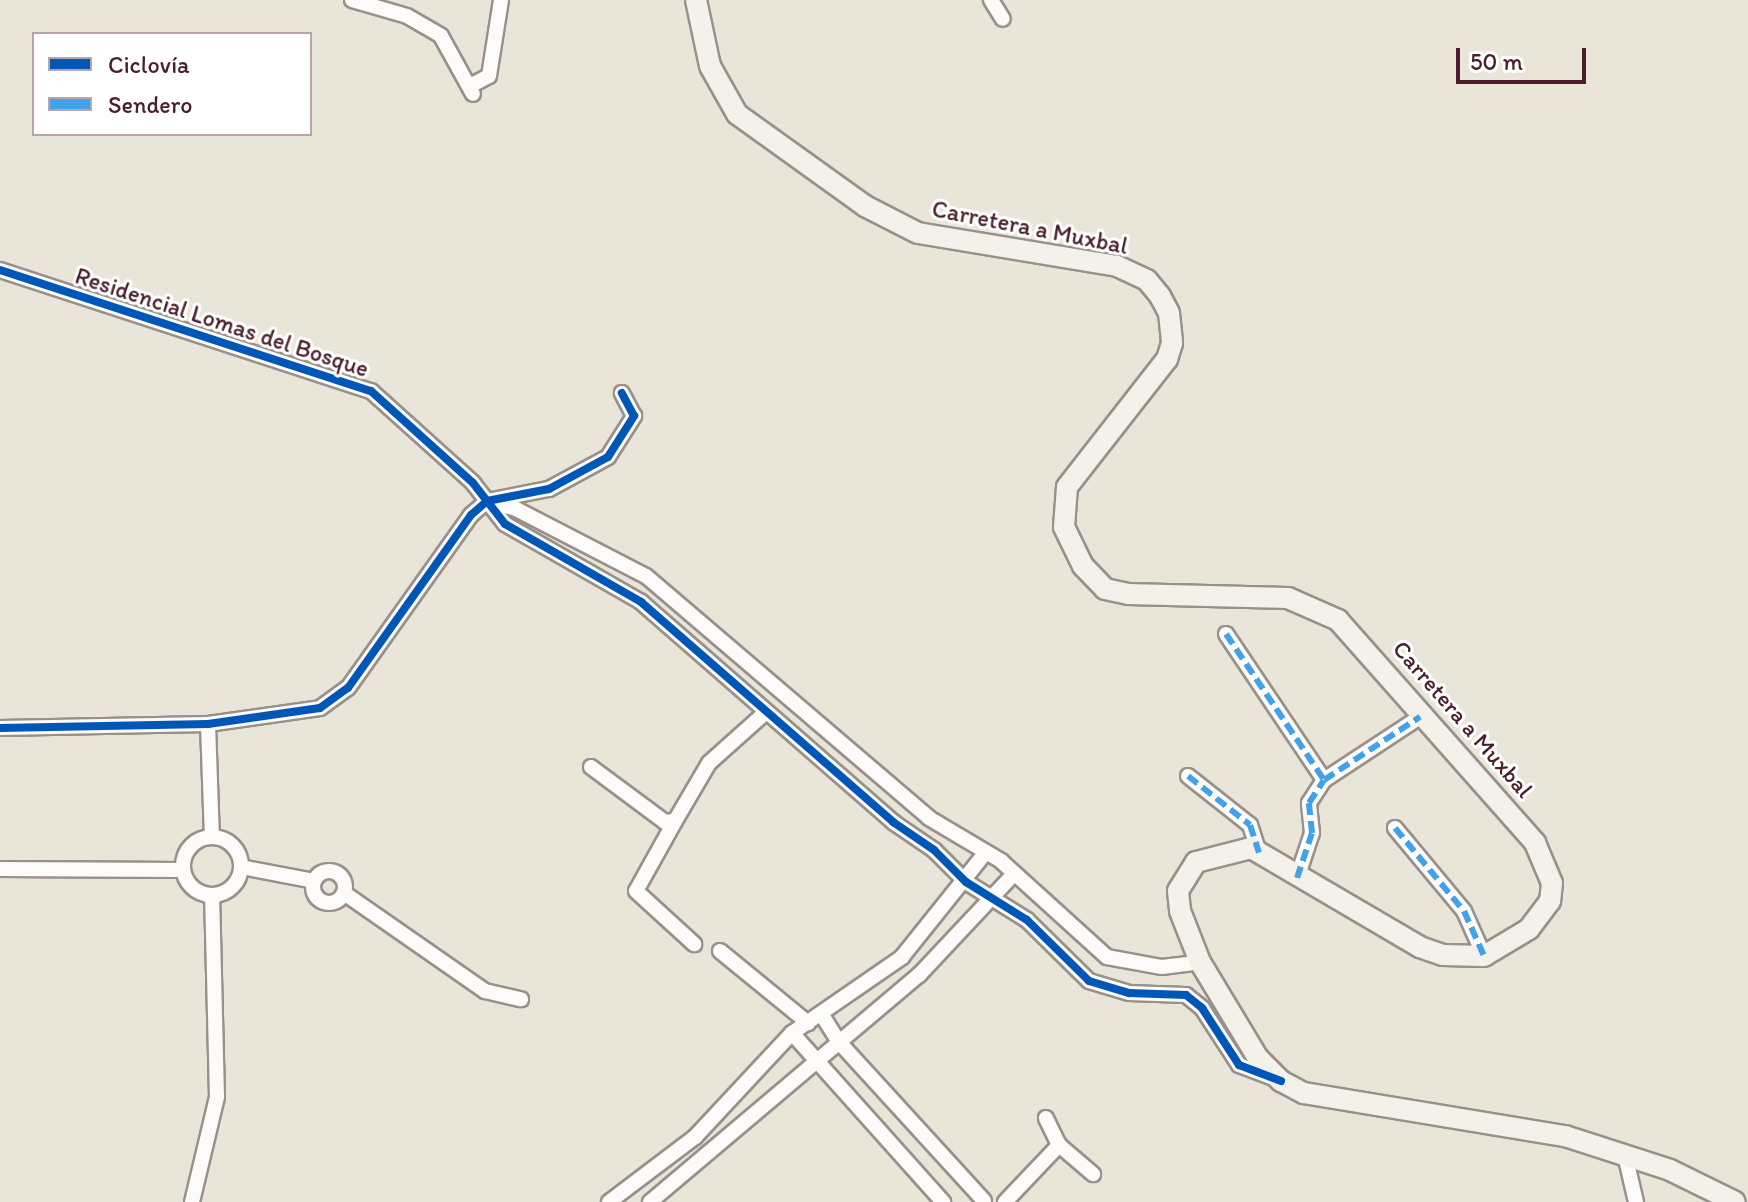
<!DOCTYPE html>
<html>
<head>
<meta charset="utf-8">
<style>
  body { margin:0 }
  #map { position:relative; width:1748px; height:1202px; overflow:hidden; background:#e9e6d9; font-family:Itim,sans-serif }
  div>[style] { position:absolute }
  .roads { filter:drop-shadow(2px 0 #99908b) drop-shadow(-2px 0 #99908b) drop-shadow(0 2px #99908b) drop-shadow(0 -2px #99908b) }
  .street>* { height:14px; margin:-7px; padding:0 7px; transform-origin:7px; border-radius:7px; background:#fcfbf9 }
  .street>.ring { margin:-7px; padding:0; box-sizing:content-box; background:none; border:14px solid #fcfbf9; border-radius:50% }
  .secondary>* { height:20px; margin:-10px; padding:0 10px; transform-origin:10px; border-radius:10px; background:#f4f1eb }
  .quiet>* { height:6px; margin-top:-3px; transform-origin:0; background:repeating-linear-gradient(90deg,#40a2eb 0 12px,transparent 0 18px) }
  .cycleway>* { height:8px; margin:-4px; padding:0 4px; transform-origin:4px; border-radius:4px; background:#0057b8 }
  span { translate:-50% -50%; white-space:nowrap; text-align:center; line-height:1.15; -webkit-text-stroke:6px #fff; paint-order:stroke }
  .street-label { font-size:24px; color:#4a1f2b }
  .legend { position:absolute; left:32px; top:32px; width:280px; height:104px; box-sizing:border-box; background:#fff; border:2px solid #b7a5aa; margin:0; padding:10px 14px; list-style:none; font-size:24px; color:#4a1f2b }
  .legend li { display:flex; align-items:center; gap:16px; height:40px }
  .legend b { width:40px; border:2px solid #b7a5aa }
  .scale { position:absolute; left:1456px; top:48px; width:130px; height:36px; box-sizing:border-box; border:4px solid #4a1f2b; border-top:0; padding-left:10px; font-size:24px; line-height:28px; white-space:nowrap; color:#4a1f2b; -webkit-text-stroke:6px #fff; paint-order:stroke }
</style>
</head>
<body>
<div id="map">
  <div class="roads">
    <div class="street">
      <div style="left:352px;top:0;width:57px;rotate:16.2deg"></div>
      <div style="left:407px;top:16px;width:39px;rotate:30deg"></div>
      <div style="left:441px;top:36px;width:66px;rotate:61.1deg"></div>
      <div style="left:991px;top:0;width:22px;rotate:58deg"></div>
      <div style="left:470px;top:86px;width:21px;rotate:-28deg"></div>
      <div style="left:489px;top:76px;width:77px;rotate:-81deg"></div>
      <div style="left:0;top:270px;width:390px;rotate:18.1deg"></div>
      <div style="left:371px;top:391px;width:137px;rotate:42deg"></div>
      <div style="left:473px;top:483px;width:52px;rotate:52deg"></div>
      <div style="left:505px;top:524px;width:157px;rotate:29.8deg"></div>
      <div style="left:641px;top:602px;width:335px;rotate:41.1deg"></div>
      <div style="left:893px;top:822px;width:50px;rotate:34.3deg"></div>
      <div style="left:934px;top:850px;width:45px;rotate:45deg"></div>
      <div style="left:966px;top:882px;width:72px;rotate:31.9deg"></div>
      <div style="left:1027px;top:920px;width:87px;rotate:44.5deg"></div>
      <div style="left:1089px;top:981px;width:42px;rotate:16.7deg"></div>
      <div style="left:1129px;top:993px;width:57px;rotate:2deg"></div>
      <div style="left:1186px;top:995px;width:21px;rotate:39deg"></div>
      <div style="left:1202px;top:1008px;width:68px;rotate:57deg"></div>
      <div style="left:1239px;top:1065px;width:43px;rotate:20.6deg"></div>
      <div style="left:487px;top:501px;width:30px;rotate:15deg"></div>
      <div style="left:516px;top:509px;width:146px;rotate:27.3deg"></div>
      <div style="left:646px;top:576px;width:372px;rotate:40.5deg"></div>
      <div style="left:929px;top:818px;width:84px;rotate:30.8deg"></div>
      <div style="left:1001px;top:861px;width:143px;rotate:42.2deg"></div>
      <div style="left:1107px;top:957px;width:56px;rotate:10.3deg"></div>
      <div style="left:1162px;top:967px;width:38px;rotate:-7deg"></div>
      <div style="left:1226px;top:634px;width:176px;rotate:56.1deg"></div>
      <div style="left:208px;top:724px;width:113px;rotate:88deg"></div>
      <div style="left:0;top:728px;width:208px;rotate:-1.1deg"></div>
      <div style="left:208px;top:724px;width:113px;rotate:-8.1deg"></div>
      <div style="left:320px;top:708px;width:34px;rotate:-36deg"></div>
      <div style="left:348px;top:688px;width:212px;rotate:-54.6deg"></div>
      <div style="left:471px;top:515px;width:21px;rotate:-41deg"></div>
      <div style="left:487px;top:501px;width:63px;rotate:-11deg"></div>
      <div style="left:549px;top:489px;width:67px;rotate:-28.5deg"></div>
      <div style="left:608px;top:457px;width:49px;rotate:-57.6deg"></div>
      <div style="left:634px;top:416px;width:26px;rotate:-118deg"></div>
      <div style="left:591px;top:767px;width:92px;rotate:36.6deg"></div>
      <div style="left:665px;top:822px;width:10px;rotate:-6deg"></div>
      <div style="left:675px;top:821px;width:67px;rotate:-59.6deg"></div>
      <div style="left:709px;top:763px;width:75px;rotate:-41.8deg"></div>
      <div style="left:1188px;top:776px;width:79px;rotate:38.3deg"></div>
      <div style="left:1250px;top:825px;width:29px;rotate:72deg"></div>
      <div style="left:675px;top:821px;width:80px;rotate:119.1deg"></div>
      <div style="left:636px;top:891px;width:79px;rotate:42.4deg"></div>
      <div style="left:1395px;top:828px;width:108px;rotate:50.3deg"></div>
      <div style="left:1464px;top:911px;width:49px;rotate:66deg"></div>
      <div class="ring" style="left:183px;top:837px;width:44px;height:44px"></div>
      <div style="left:241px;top:867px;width:74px;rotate:10.9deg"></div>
      <div style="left:0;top:869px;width:183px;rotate:0.3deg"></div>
      <div class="ring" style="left:313px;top:871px;width:18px;height:18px"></div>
      <div style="left:1297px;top:878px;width:47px;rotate:-71.6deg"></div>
      <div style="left:1312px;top:833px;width:30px;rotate:-96deg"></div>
      <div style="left:1309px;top:803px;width:27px;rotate:-57deg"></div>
      <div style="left:1324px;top:780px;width:115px;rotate:-33.3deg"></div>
      <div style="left:344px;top:893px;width:172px;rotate:34.8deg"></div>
      <div style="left:485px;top:991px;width:37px;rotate:13deg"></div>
      <div style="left:720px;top:951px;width:114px;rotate:39.3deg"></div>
      <div style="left:822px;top:1015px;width:32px;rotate:58deg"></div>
      <div style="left:839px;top:1042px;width:215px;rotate:47.6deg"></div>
      <div style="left:792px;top:1033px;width:227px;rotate:48.2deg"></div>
      <div style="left:1059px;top:1145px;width:45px;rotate:40.5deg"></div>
      <div style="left:1625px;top:1155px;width:48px;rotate:76.8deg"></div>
      <div style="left:192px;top:1202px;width:108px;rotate:-76.6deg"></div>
      <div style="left:217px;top:1097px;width:202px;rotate:-91.4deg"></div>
      <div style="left:609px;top:1202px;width:108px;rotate:-37.1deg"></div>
      <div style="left:695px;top:1137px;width:142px;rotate:-47deg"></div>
      <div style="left:792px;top:1033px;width:134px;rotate:-34.6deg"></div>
      <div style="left:902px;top:957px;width:134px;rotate:-51.3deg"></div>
      <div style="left:650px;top:1202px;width:352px;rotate:-40.2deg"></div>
      <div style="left:919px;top:975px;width:137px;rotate:-46.8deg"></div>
      <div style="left:1005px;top:1202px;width:79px;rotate:-46.5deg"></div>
      <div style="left:1059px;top:1145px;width:30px;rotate:-116deg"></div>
    </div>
    <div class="secondary">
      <div style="left:696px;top:0;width:67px;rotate:78deg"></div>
      <div style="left:710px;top:66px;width:55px;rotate:60.6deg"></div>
      <div style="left:737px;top:114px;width:158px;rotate:35.7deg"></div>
      <div style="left:865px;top:206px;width:59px;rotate:27deg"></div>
      <div style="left:918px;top:233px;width:202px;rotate:9.4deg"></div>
      <div style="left:1117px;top:266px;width:33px;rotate:25deg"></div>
      <div style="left:1147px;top:280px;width:21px;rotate:51deg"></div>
      <div style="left:1160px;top:296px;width:19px;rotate:62deg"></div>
      <div style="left:1169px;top:313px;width:30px;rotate:84deg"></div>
      <div style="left:1172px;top:343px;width:17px;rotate:107deg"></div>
      <div style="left:1167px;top:359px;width:162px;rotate:128deg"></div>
      <div style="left:1067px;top:487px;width:40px;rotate:94.3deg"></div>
      <div style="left:1064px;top:527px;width:43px;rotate:64deg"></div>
      <div style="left:1083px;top:566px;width:32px;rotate:46deg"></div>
      <div style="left:1105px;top:589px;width:24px;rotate:12deg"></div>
      <div style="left:1128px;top:594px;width:160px;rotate:1.4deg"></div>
      <div style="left:1288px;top:598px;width:55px;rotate:23.7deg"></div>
      <div style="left:1338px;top:620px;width:298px;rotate:48.5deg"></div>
      <div style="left:1535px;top:843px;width:43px;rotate:67deg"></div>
      <div style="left:1552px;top:883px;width:18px;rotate:96deg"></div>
      <div style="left:1550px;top:901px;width:35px;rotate:127deg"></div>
      <div style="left:1529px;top:929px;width:52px;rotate:149deg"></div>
      <div style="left:1484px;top:956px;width:41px;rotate:-178.6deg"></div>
      <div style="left:1443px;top:955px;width:24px;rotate:-161deg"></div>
      <div style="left:1420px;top:947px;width:196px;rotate:-149.6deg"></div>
      <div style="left:1251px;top:848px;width:57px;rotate:165.7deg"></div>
      <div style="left:1196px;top:862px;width:34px;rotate:122deg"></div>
      <div style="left:1178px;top:891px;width:20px;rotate:84deg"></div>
      <div style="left:1180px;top:911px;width:55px;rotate:68.6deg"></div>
      <div style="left:1200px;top:962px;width:112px;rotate:58.9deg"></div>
      <div style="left:1258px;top:1058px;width:33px;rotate:45deg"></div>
      <div style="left:1281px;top:1081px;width:26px;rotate:28deg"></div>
      <div style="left:1304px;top:1093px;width:265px;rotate:9.4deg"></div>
      <div style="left:1565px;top:1136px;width:110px;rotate:17.9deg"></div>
      <div style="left:1670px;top:1170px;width:72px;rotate:26.2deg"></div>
    </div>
  </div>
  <div class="quiet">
    <div style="left:1226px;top:634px;width:176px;rotate:56.1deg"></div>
    <div style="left:1188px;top:776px;width:79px;rotate:38.3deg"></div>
    <div style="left:1250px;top:825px;width:29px;rotate:72deg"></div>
    <div style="left:1395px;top:828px;width:108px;rotate:50.3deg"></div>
    <div style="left:1464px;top:911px;width:49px;rotate:66deg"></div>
    <div style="left:1297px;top:878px;width:47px;rotate:-71.6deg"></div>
    <div style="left:1312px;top:833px;width:30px;rotate:-96deg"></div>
    <div style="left:1309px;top:803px;width:27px;rotate:-57deg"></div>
    <div style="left:1324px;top:780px;width:115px;rotate:-33.3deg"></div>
  </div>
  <div class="cycleway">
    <div style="left:0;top:270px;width:390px;rotate:18.1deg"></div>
    <div style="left:371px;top:391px;width:137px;rotate:42deg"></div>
    <div style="left:473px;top:483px;width:52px;rotate:52deg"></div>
    <div style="left:505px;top:524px;width:157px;rotate:29.8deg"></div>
    <div style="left:641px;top:602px;width:335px;rotate:41.1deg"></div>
    <div style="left:893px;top:822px;width:50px;rotate:34.3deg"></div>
    <div style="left:934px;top:850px;width:45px;rotate:45deg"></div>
    <div style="left:966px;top:882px;width:72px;rotate:31.9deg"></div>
    <div style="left:1027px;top:920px;width:87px;rotate:44.5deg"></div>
    <div style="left:1089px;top:981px;width:42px;rotate:16.7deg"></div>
    <div style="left:1129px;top:993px;width:57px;rotate:2deg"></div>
    <div style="left:1186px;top:995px;width:21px;rotate:39deg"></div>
    <div style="left:1202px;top:1008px;width:68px;rotate:57deg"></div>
    <div style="left:1239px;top:1065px;width:45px;rotate:20.9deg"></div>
    <div style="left:0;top:728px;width:208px;rotate:-1.1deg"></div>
    <div style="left:208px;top:724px;width:113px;rotate:-8.1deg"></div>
    <div style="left:320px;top:708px;width:34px;rotate:-36deg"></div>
    <div style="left:348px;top:688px;width:212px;rotate:-54.6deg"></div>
    <div style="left:471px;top:515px;width:21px;rotate:-41deg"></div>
    <div style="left:487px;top:501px;width:63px;rotate:-11deg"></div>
    <div style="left:549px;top:489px;width:67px;rotate:-28.5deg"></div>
    <div style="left:608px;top:457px;width:49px;rotate:-57.6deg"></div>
    <div style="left:634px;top:416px;width:26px;rotate:-118deg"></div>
  </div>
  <div class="street-label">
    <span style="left:1030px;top:227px;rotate:11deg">Carretera a Muxbal</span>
    <span style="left:222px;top:322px;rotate:18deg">Residencial Lomas del Bosque</span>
    <span style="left:1463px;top:719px;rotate:49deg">Carretera a Muxbal</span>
  </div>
  <ul class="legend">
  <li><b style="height:10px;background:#0057b8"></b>Ciclovía</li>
  <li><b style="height:10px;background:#40a2eb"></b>Sendero</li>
  </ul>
  <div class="scale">50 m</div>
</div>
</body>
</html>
